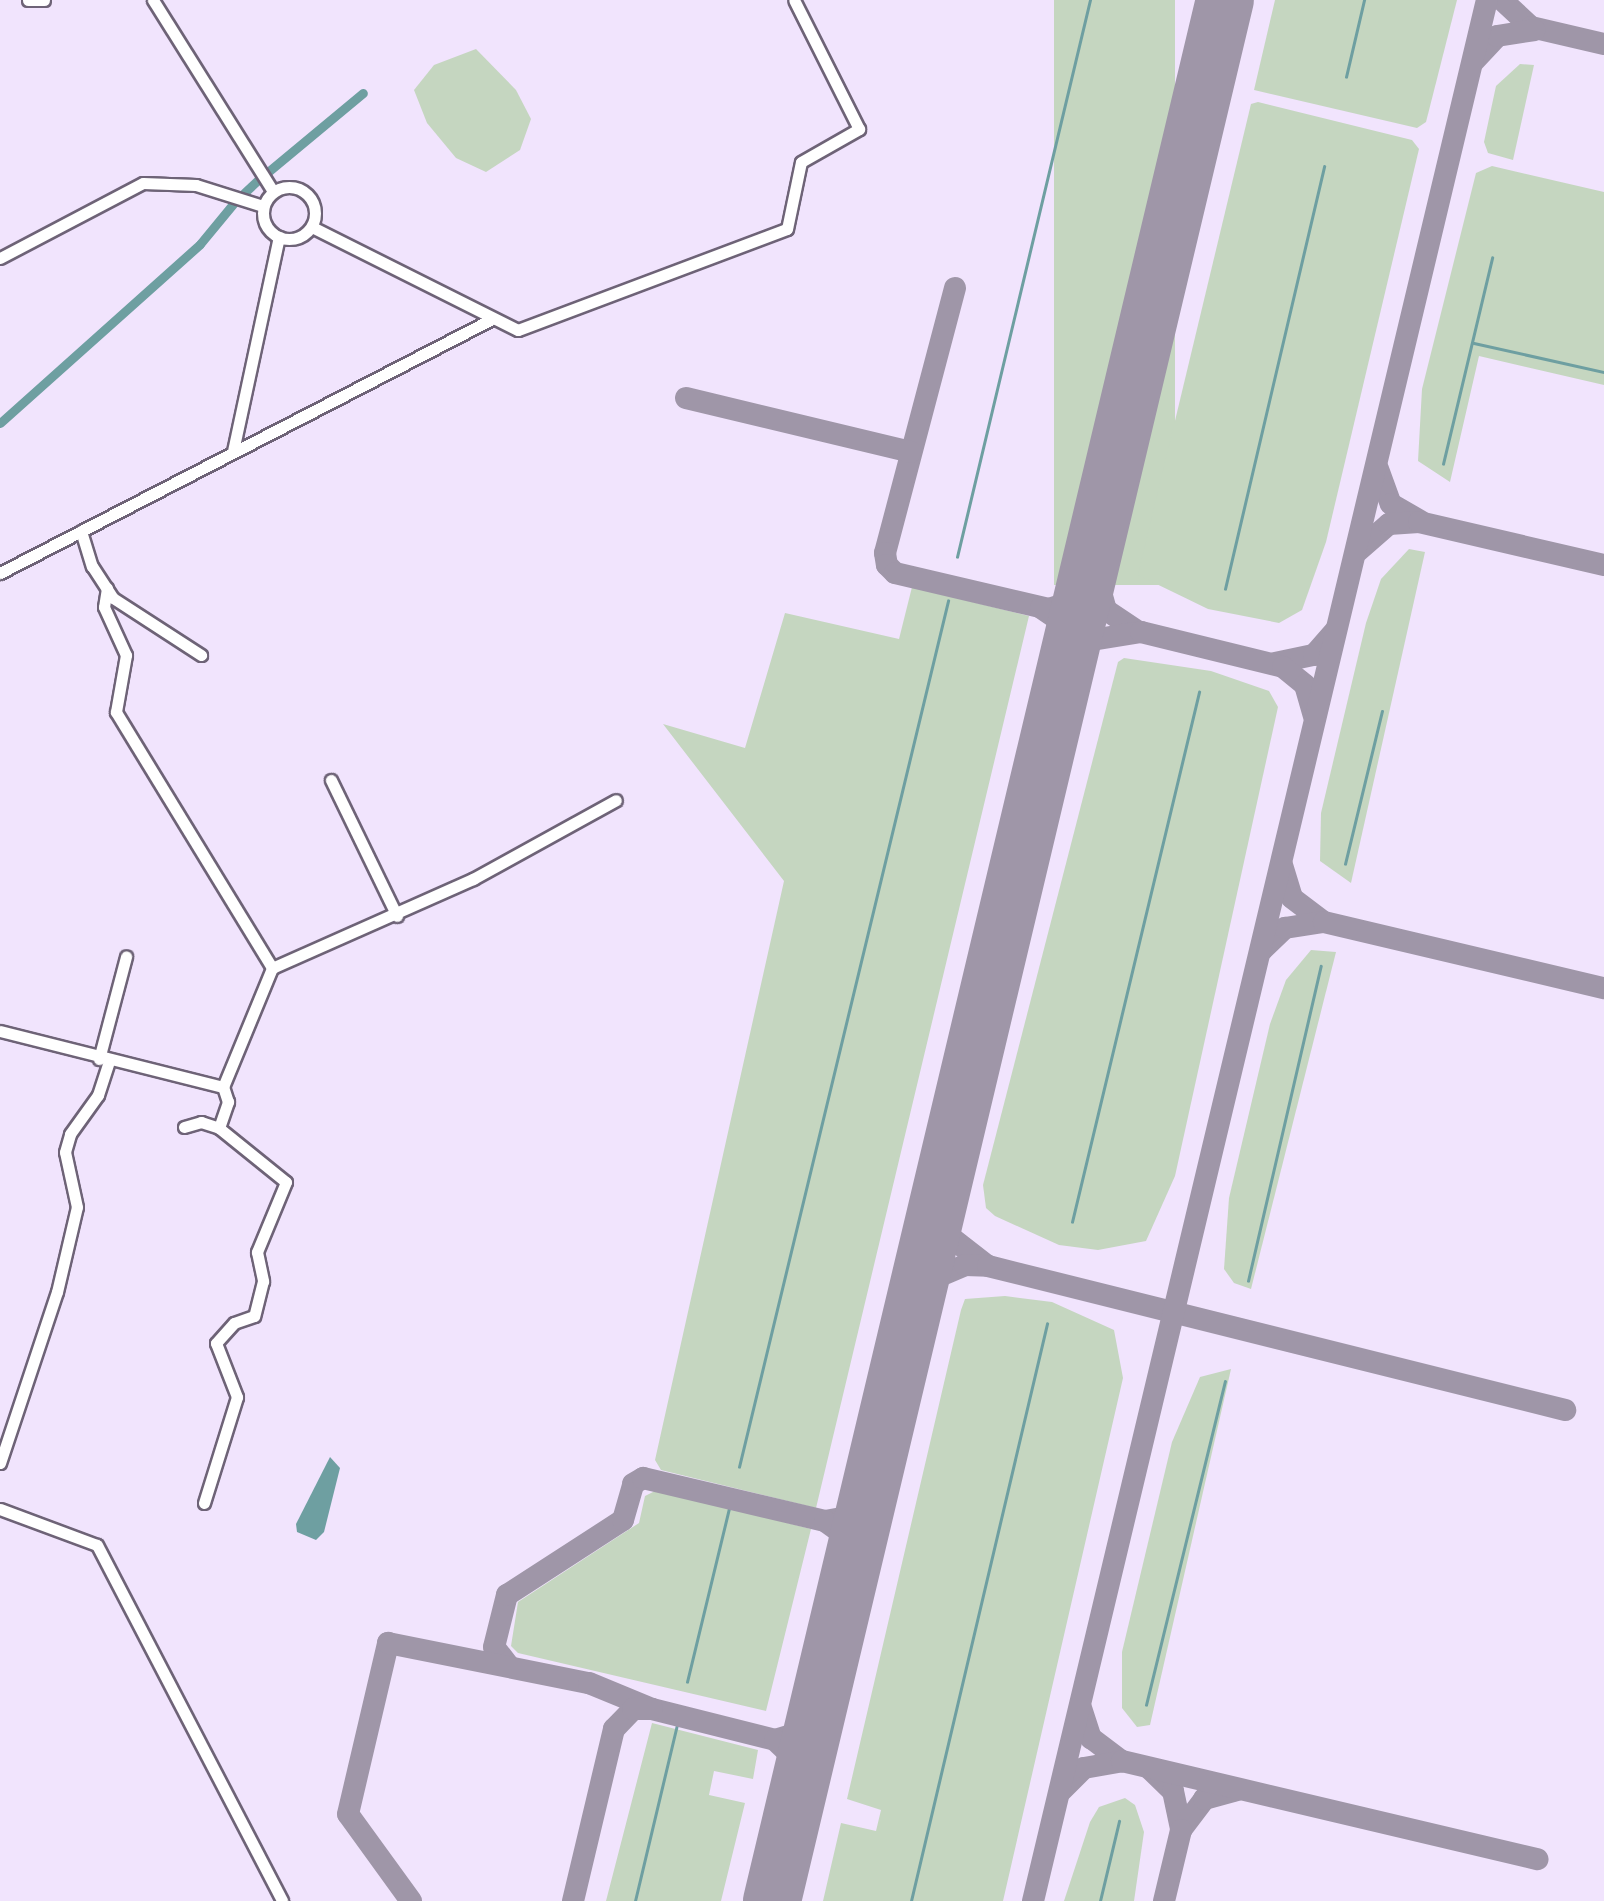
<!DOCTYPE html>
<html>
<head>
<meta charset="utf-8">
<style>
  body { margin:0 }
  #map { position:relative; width:1604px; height:1901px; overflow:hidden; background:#f1e4fd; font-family:"Space Grotesk",sans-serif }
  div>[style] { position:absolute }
  .green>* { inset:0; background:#c5d6c0; transform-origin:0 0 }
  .water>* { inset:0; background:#6e9fa1 }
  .stream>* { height:2.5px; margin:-1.25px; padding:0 1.25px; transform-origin:1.25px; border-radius:1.25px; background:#6e9fa1 }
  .canal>* { height:9px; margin:-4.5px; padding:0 4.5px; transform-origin:4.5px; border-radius:4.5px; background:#6e9fa1 }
  .taxiway>* { height:22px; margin:-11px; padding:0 11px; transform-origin:11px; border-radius:11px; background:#9f96a8 }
  .runway>* { height:58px; margin:-29px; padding:0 29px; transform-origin:29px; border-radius:29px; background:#9f96a8 }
  .roads { filter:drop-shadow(2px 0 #6e6377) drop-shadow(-2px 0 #6e6377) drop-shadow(0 2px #6e6377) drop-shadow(0 -2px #6e6377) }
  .minor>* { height:11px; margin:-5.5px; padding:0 5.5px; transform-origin:5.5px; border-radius:5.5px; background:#fff }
  .minor>.ring { margin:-5.5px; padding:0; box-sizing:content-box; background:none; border:11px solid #fff; border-radius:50% }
  span { translate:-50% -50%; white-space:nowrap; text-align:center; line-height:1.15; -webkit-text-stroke:9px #faf5ff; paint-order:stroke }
</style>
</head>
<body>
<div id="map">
  <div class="green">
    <div style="left:1054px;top:0;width:121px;height:585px"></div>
    <div style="clip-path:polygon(1275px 0,1457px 0,1426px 122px,1417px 128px,1254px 90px)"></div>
    <div style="clip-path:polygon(476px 49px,516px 90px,531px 119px,520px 150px,486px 172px,456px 158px,427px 123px,414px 90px,434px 65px)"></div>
    <div style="clip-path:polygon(1520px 64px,1534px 65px,1513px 160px,1488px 153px,1484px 142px,1496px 86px)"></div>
    <div style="clip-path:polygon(1258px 102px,1412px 140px,1419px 149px,1326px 542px,1302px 610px,1279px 623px,1208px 609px,1138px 575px,1251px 104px)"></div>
    <div style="clip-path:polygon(1492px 166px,1604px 192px,1604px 385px,1479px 356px,1450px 482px,1418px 461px,1422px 389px,1476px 173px)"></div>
    <div style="clip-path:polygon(1409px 549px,1425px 552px,1351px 883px,1320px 861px,1321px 813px,1366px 623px,1381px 579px)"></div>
    <div style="clip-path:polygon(912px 587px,1029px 616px,816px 1508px,661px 1470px,655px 1460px,784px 881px,663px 724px,745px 748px,785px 613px,899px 639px)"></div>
    <div style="clip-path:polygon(1124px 658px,1211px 671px,1269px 691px,1278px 707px,1175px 1176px,1146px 1241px,1098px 1250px,1059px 1245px,995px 1216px,986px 1208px,983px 1185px,1118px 662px)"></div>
    <div style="clip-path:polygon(1311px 950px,1336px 952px,1251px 1289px,1234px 1283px,1224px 1269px,1229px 1198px,1270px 1024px,1286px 980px)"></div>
    <div style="clip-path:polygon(1005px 1296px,1052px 1302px,1114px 1330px,1123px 1378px,1003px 1901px,823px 1901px,841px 1823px,876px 1831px,881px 1810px,847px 1799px,961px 1310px,965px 1299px)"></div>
    <div style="clip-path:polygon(1231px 1369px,1150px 1725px,1137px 1727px,1122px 1708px,1122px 1652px,1172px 1442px,1200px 1377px)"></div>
    <div style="clip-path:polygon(657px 1490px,811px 1529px,766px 1711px,518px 1653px,511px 1646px,518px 1602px,639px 1523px,645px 1496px)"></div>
    <div style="clip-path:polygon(652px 1723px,758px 1750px,753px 1779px,714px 1771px,709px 1795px,745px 1803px,721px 1901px,606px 1901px)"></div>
    <div style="clip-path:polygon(1125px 1798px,1135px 1805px,1144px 1832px,1134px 1901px,1064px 1901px,1090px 1822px,1099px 1807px)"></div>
  </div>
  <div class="water">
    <div style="clip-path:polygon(330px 1457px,340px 1468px,324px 1532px,316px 1540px,297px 1532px,296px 1524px)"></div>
  </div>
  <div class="stream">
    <div style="left:1346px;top:77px;width:79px;rotate:-76.8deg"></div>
    <div style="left:1474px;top:343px;width:133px;rotate:12.6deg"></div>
    <div style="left:1443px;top:464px;width:212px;rotate:-76.6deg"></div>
    <div style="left:957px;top:557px;width:573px;rotate:-76.57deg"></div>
    <div style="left:1225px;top:589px;width:434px;rotate:-76.8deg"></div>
    <div style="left:1345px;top:864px;width:157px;rotate:-76.4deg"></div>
    <div style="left:1072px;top:1222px;width:545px;rotate:-76.52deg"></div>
    <div style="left:1248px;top:1281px;width:323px;rotate:-77deg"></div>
    <div style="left:739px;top:1467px;width:891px;rotate:-76.43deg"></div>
    <div style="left:687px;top:1682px;width:183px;rotate:-76.4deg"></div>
    <div style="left:1146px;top:1705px;width:333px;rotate:-76.3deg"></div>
    <div style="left:635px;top:1901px;width:181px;rotate:-76.6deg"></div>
    <div style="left:911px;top:1901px;width:593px;rotate:-76.74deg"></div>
    <div style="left:1100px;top:1901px;width:82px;rotate:-76.6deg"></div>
  </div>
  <div class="canal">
    <div style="left:269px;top:171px;width:122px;rotate:-39.7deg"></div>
    <div style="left:244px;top:193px;width:19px;rotate:-43deg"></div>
    <div style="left:0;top:423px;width:268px;rotate:-41.8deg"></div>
    <div style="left:200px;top:244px;width:52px;rotate:-50.5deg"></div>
  </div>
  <div class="taxiway">
    <div style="left:1502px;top:0;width:40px;rotate:43deg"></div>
    <div style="left:1531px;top:27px;width:75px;rotate:13.1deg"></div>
    <div style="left:1474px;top:61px;width:34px;rotate:-47deg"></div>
    <div style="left:1497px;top:36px;width:38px;rotate:-9deg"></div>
    <div style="left:955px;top:288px;width:274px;rotate:104.8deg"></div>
    <div style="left:885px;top:553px;width:12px;rotate:81deg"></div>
    <div style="left:887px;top:565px;width:11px;rotate:45deg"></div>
    <div style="left:895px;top:573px;width:158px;rotate:13.2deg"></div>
    <div style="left:1049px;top:609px;width:25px;rotate:-18deg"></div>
    <div style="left:1073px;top:601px;width:24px;rotate:-55deg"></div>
    <div style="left:686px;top:398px;width:231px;rotate:13.5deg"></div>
    <div style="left:1378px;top:469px;width:37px;rotate:70deg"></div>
    <div style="left:1391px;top:504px;width:34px;rotate:30deg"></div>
    <div style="left:1358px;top:551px;width:41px;rotate:-41.1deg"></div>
    <div style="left:1389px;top:524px;width:30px;rotate:-4deg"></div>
    <div style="left:1419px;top:522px;width:190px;rotate:13.1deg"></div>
    <div style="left:1092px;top:560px;width:52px;rotate:74.4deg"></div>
    <div style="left:1106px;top:610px;width:37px;rotate:34deg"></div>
    <div style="left:1041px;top:608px;width:27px;rotate:34deg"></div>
    <div style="left:1063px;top:623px;width:26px;rotate:74deg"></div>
    <div style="left:1275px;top:663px;width:40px;rotate:-12deg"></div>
    <div style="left:1314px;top:655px;width:32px;rotate:-49deg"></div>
    <div style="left:1066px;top:672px;width:41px;rotate:-50.9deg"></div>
    <div style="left:1092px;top:640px;width:50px;rotate:-9.3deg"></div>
    <div style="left:1141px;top:632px;width:146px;rotate:13.8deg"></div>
    <div style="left:1283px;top:667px;width:28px;rotate:39deg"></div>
    <div style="left:1305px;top:685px;width:32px;rotate:74deg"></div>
    <div style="left:1282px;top:865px;width:34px;rotate:73deg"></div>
    <div style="left:1292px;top:898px;width:36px;rotate:37deg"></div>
    <div style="left:1262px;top:950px;width:32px;rotate:-44deg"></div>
    <div style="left:1285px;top:928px;width:39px;rotate:-9deg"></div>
    <div style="left:1324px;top:922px;width:288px;rotate:13.3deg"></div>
    <div style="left:942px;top:1186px;width:26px;rotate:94deg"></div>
    <div style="left:940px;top:1212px;width:26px;rotate:69deg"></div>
    <div style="left:949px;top:1236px;width:46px;rotate:37.9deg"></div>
    <div style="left:913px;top:1311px;width:42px;rotate:-54.8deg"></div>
    <div style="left:937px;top:1277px;width:30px;rotate:-23deg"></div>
    <div style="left:965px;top:1265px;width:23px;rotate:2deg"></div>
    <div style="left:988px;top:1266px;width:595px;rotate:14.01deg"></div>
    <div style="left:825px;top:1521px;width:28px;rotate:-10deg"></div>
    <div style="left:853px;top:1516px;width:27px;rotate:-54deg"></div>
    <div style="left:509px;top:1666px;width:24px;rotate:-128deg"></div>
    <div style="left:494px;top:1647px;width:54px;rotate:-76deg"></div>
    <div style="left:507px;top:1595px;width:138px;rotate:-32.9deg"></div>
    <div style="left:623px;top:1520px;width:37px;rotate:-74deg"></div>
    <div style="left:633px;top:1484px;width:12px;rotate:-31deg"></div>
    <div style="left:643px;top:1478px;width:187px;rotate:13.3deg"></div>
    <div style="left:825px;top:1521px;width:27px;rotate:36deg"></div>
    <div style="left:847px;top:1537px;width:28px;rotate:80deg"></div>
    <div style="left:1081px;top:1708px;width:32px;rotate:72deg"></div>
    <div style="left:1091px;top:1738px;width:39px;rotate:37deg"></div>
    <div style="left:775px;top:1740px;width:30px;rotate:-17deg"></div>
    <div style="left:804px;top:1731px;width:25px;rotate:-58deg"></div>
    <div style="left:1150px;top:1769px;width:32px;rotate:44deg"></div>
    <div style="left:1173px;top:1791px;width:40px;rotate:78deg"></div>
    <div style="left:1181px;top:1830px;width:39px;rotate:-53deg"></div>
    <div style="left:1204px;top:1799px;width:34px;rotate:-15deg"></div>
    <div style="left:1062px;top:1790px;width:31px;rotate:-45deg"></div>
    <div style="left:1084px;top:1768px;width:39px;rotate:-10deg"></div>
    <div style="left:1122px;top:1761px;width:427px;rotate:13.3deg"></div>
    <div style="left:411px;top:1901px;width:107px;rotate:-125.9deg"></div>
    <div style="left:348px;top:1814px;width:176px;rotate:-76.8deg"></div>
    <div style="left:388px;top:1643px;width:205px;rotate:11.3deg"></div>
    <div style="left:589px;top:1683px;width:68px;rotate:22.4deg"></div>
    <div style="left:652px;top:1709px;width:127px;rotate:14.1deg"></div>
    <div style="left:775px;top:1740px;width:29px;rotate:44deg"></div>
    <div style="left:796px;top:1760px;width:25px;rotate:78deg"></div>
    <div style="left:573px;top:1901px;width:177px;rotate:-76.6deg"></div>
    <div style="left:614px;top:1729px;width:28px;rotate:-46deg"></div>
    <div style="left:633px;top:1709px;width:19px"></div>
    <div style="left:1033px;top:1901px;width:1954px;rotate:-76.57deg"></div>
    <div style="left:1164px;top:1901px;width:73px;rotate:-76.5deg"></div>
  </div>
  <div class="runway">
    <div style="left:772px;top:1901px;width:1954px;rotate:-76.6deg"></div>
  </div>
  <div class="roads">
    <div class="minor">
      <div style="left:28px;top:0;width:16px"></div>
      <div style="left:153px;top:0;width:226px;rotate:57.9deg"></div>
      <div class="ring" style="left:263px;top:187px;width:41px;height:41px"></div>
      <div style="left:312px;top:227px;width:230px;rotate:26.6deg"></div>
      <div style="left:518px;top:330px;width:287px;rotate:-20.6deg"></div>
      <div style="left:787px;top:229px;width:68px;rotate:-78.2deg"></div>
      <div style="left:801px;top:162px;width:67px;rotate:-29.6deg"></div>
      <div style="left:859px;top:129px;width:144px;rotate:-116.7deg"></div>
      <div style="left:0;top:258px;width:161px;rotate:-27.7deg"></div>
      <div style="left:143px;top:183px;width:53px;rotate:2.2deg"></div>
      <div style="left:196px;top:185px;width:70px;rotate:17.4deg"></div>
      <div style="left:233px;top:451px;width:219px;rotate:-77.9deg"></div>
      <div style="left:81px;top:531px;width:37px;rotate:73deg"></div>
      <div style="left:92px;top:566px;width:38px;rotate:57deg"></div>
      <div style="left:113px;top:598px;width:105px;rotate:32.9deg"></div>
      <div style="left:0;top:573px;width:551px;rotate:-27.31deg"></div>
      <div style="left:107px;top:588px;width:19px;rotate:99deg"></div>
      <div style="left:104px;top:607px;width:53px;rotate:65.4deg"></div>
      <div style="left:126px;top:655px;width:58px;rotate:100deg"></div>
      <div style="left:116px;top:712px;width:300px;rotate:58.6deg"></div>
      <div style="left:331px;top:780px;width:151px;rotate:64.1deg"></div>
      <div style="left:0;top:1031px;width:230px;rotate:14.1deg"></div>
      <div style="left:223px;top:1087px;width:129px;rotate:-67.6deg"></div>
      <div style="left:272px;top:968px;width:220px;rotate:-23.9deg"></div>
      <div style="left:473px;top:879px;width:163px;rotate:-28.9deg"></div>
      <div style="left:99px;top:1059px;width:106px;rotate:-75.2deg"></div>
      <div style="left:184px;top:1127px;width:18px;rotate:-16deg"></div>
      <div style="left:201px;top:1122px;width:19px;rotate:18deg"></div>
      <div style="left:219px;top:1128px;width:86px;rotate:38.9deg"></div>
      <div style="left:286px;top:1182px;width:76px;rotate:112.5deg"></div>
      <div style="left:257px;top:1252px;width:30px;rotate:78deg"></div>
      <div style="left:263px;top:1281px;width:36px;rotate:104deg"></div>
      <div style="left:254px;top:1316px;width:21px;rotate:161deg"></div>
      <div style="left:234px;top:1323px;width:27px;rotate:132deg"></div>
      <div style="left:216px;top:1343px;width:58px;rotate:68.7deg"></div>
      <div style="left:237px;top:1397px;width:111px;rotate:107.3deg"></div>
      <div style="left:219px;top:1128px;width:28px;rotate:-71deg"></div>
      <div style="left:228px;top:1102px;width:16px;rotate:-108deg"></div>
      <div style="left:0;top:1463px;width:180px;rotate:-71.6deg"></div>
      <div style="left:57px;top:1292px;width:87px;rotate:-76.8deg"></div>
      <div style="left:77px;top:1207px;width:56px;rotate:-102.3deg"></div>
      <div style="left:65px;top:1152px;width:19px;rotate:-74deg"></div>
      <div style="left:70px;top:1134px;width:48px;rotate:-54.3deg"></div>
      <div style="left:98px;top:1095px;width:35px;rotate:-72deg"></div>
      <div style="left:0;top:1509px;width:103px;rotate:20.4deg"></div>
      <div style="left:97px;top:1545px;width:401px;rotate:62.5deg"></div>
    </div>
  </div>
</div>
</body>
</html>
